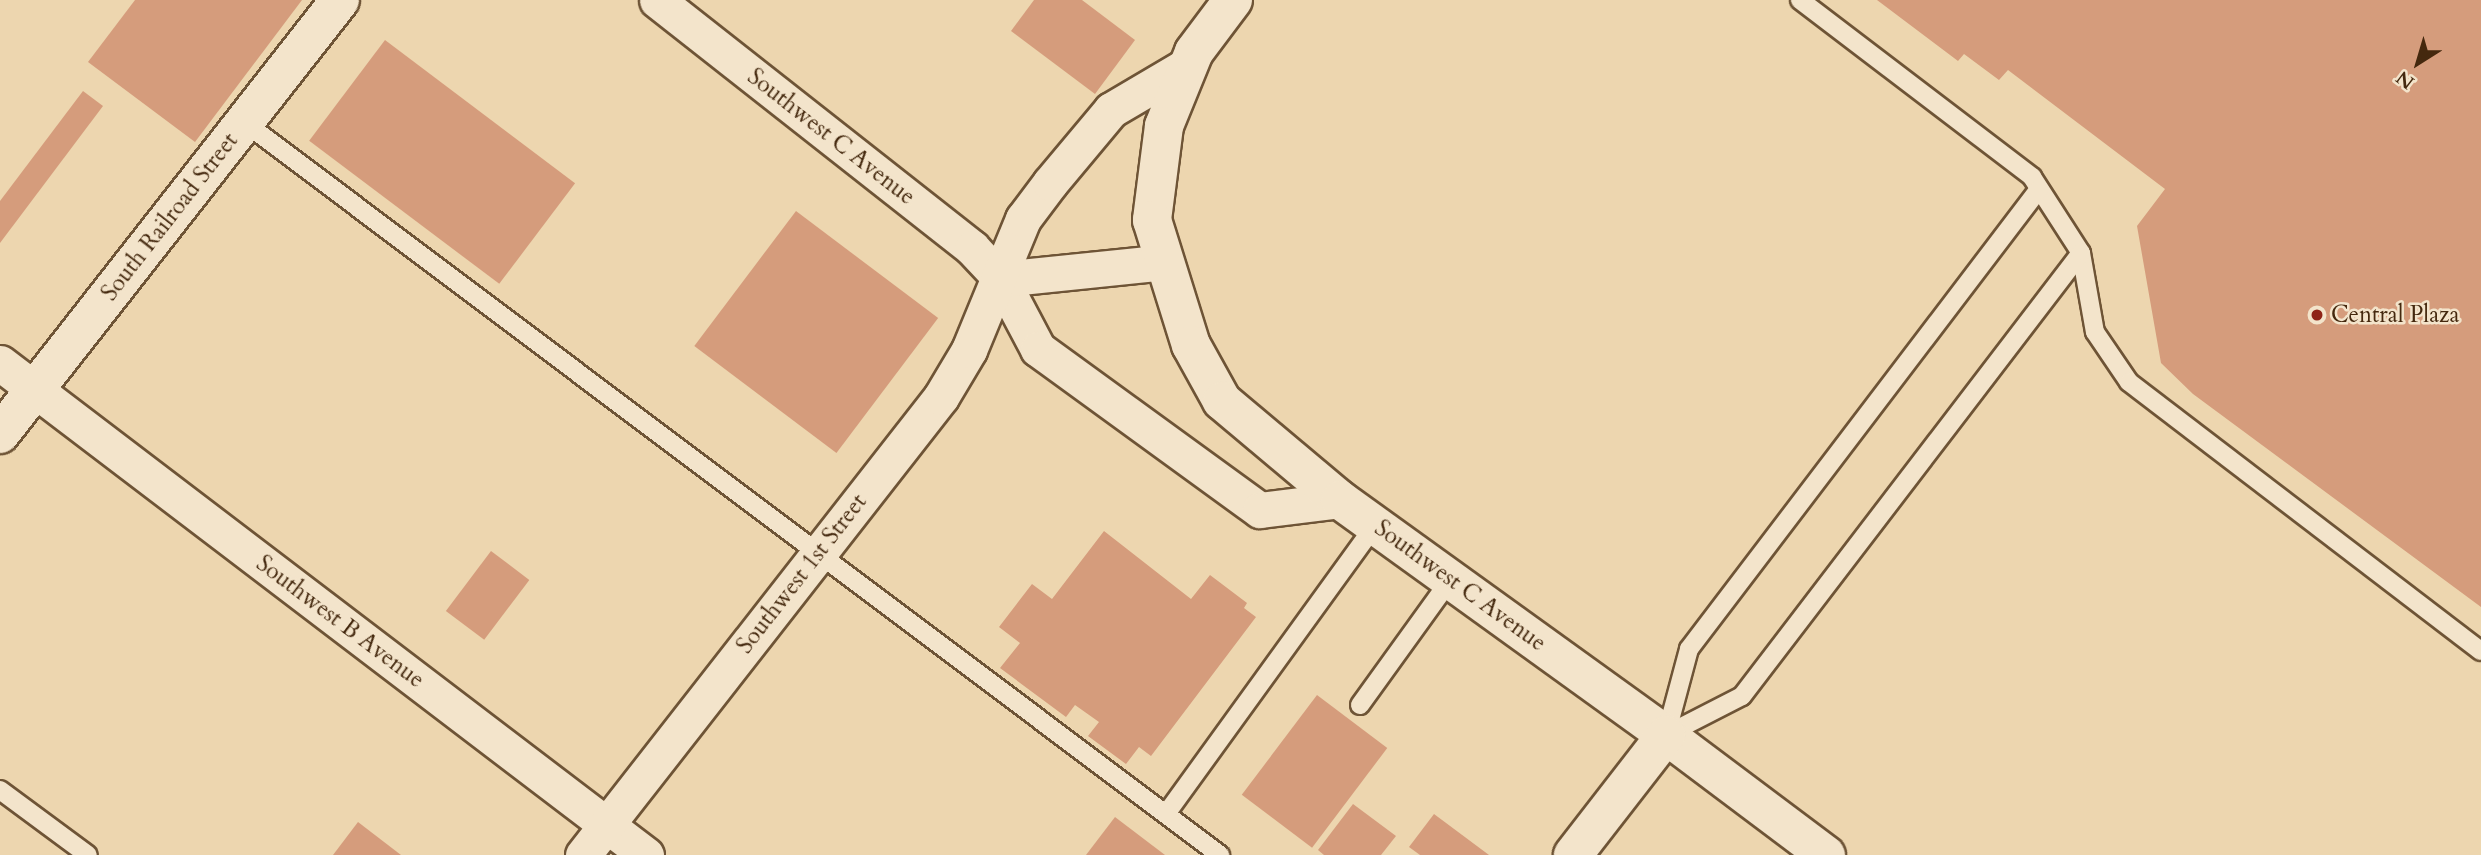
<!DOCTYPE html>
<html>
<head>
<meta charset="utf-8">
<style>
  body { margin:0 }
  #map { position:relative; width:2481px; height:855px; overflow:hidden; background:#edd6af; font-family:Cardo,serif }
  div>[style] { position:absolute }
  .building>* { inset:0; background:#d59c7c; transform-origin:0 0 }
  .roads { filter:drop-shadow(2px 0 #6e5436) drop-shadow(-2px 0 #6e5436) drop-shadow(0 2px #6e5436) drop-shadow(0 -2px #6e5436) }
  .service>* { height:18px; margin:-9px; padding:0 9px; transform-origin:9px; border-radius:9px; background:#f3e4cb }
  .minor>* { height:35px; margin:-17.5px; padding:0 17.5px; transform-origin:17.5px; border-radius:17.5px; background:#f3e4cb }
  .tertiary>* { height:38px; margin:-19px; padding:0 19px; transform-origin:19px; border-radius:19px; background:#f3e4cb }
  .secondary>* { height:38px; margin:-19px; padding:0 19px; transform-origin:19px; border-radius:19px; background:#f3e4cb }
  .dots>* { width:19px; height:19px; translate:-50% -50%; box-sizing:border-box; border:4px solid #f3e4cb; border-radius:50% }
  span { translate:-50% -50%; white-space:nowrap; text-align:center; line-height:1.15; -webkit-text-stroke:5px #f3e4cb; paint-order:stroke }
  .street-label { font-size:23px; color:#44280e }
  .poi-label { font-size:23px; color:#44280e }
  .left { translate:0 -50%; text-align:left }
  .north { position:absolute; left:2383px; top:28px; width:70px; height:70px; -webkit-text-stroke:5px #f3e4cb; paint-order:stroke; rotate:217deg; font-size:19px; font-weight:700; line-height:28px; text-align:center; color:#44280e }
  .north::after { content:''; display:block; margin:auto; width:24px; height:32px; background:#44280e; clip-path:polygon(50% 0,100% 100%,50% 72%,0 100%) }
</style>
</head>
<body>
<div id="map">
  <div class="building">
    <div style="clip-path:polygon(135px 0,302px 0,195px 142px,88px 62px)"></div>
    <div style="clip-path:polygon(1034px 0,1082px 0,1135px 40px,1095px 94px,1011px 31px)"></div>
    <div style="clip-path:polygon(1877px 0,2481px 0,2481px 607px,2193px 394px,2161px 363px,2137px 226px,2165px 189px,2008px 70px,1999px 80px,1964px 54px,1958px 61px)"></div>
    <div style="left:385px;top:40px;width:238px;height:126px;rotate:37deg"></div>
    <div style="clip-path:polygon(83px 91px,103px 106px,0 243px,0 201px)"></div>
    <div style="left:796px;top:211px;width:178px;height:169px;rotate:37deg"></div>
    <div style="clip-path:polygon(1104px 531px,1191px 599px,1210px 575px,1247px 603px,1244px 608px,1256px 617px,1151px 756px,1139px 747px,1126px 764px,1088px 736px,1099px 722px,1075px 705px,1066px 717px,1000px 668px,1020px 643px,999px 627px,1032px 584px,1052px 599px)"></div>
    <div style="left:491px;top:551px;width:48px;height:75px;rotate:37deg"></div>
    <div style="left:1317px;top:695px;width:88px;height:125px;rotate:37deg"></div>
    <div style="clip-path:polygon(1353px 804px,1396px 836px,1381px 855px,1324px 855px,1318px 850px)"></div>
    <div style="clip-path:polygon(1434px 814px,1489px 855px,1420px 855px,1409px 847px)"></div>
    <div style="clip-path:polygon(1115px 817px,1165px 855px,1086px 855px)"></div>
    <div style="clip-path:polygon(358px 822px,401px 855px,333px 855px)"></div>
  </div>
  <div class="roads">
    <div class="service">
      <div style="left:1800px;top:0;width:292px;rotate:37.3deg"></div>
      <div style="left:2032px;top:177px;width:90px;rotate:57.2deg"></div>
      <div style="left:2081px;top:253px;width:80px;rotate:80deg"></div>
      <div style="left:2095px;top:332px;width:60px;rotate:55.8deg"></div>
      <div style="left:2129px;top:382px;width:443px;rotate:37.4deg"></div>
      <div style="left:244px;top:122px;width:1221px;rotate:36.91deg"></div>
      <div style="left:1360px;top:705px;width:155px;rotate:-54.2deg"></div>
      <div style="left:1666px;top:735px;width:89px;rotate:-75deg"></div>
      <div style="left:1689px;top:649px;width:578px;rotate:-52.73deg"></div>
      <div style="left:1666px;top:735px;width:85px;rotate:-27.2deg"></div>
      <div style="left:1742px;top:696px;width:558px;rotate:-52.58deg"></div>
      <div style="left:0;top:790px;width:109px;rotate:36.5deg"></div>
      <div style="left:1166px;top:814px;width:357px;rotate:-54.1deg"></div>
    </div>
    <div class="minor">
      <div style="left:657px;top:0;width:401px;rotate:38.2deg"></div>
      <div style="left:972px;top:248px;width:42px;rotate:46.9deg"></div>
      <div style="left:1001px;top:279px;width:79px;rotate:62.1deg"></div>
      <div style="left:1038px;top:349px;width:274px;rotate:36deg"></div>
      <div style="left:1260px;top:510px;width:81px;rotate:-7.1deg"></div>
      <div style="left:1001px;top:279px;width:165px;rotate:-5.9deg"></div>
      <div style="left:0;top:363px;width:812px;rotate:37.29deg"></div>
      <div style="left:583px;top:855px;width:581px;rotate:-51.99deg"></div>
      <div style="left:941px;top:397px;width:55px;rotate:-59.2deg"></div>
      <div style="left:969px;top:350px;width:142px;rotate:-67.6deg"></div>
      <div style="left:1023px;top:219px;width:45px;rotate:-53.1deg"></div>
      <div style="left:1050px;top:183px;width:95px;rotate:-50.1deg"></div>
      <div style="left:1111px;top:110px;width:91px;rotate:-30.5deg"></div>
    </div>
    <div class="tertiary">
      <div style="left:0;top:434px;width:551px;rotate:-51.92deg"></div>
      <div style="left:1666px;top:735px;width:200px;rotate:36.9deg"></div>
    </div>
    <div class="secondary">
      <div style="left:1233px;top:0;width:65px;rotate:126.9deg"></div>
      <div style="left:1194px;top:52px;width:80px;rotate:112.1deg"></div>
      <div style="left:1164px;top:126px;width:95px;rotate:97.3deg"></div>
      <div style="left:1152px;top:220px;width:131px;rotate:72.7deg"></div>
      <div style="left:1191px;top:345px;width:64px;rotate:61deg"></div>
      <div style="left:1222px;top:401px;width:154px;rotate:40deg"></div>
      <div style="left:1340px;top:500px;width:402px;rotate:35.8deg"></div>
      <div style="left:1666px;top:735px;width:152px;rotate:127.8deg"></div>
    </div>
  </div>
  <div class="dots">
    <div style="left:2317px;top:315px;background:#8f2418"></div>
  </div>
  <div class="street-label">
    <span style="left:831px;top:137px;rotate:38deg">Southwest C Avenue</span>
    <span style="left:170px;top:217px;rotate:-52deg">South Railroad Street</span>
    <span style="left:802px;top:574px;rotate:-52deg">Southwest 1st Street</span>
    <span style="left:1460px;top:586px;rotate:36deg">Southwest C Avenue</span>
    <span style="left:340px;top:622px;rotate:37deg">Southwest B Avenue</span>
  </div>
  <div class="poi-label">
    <span class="left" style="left:2331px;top:315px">Central Plaza</span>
  </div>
  <div class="north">N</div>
</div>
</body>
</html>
